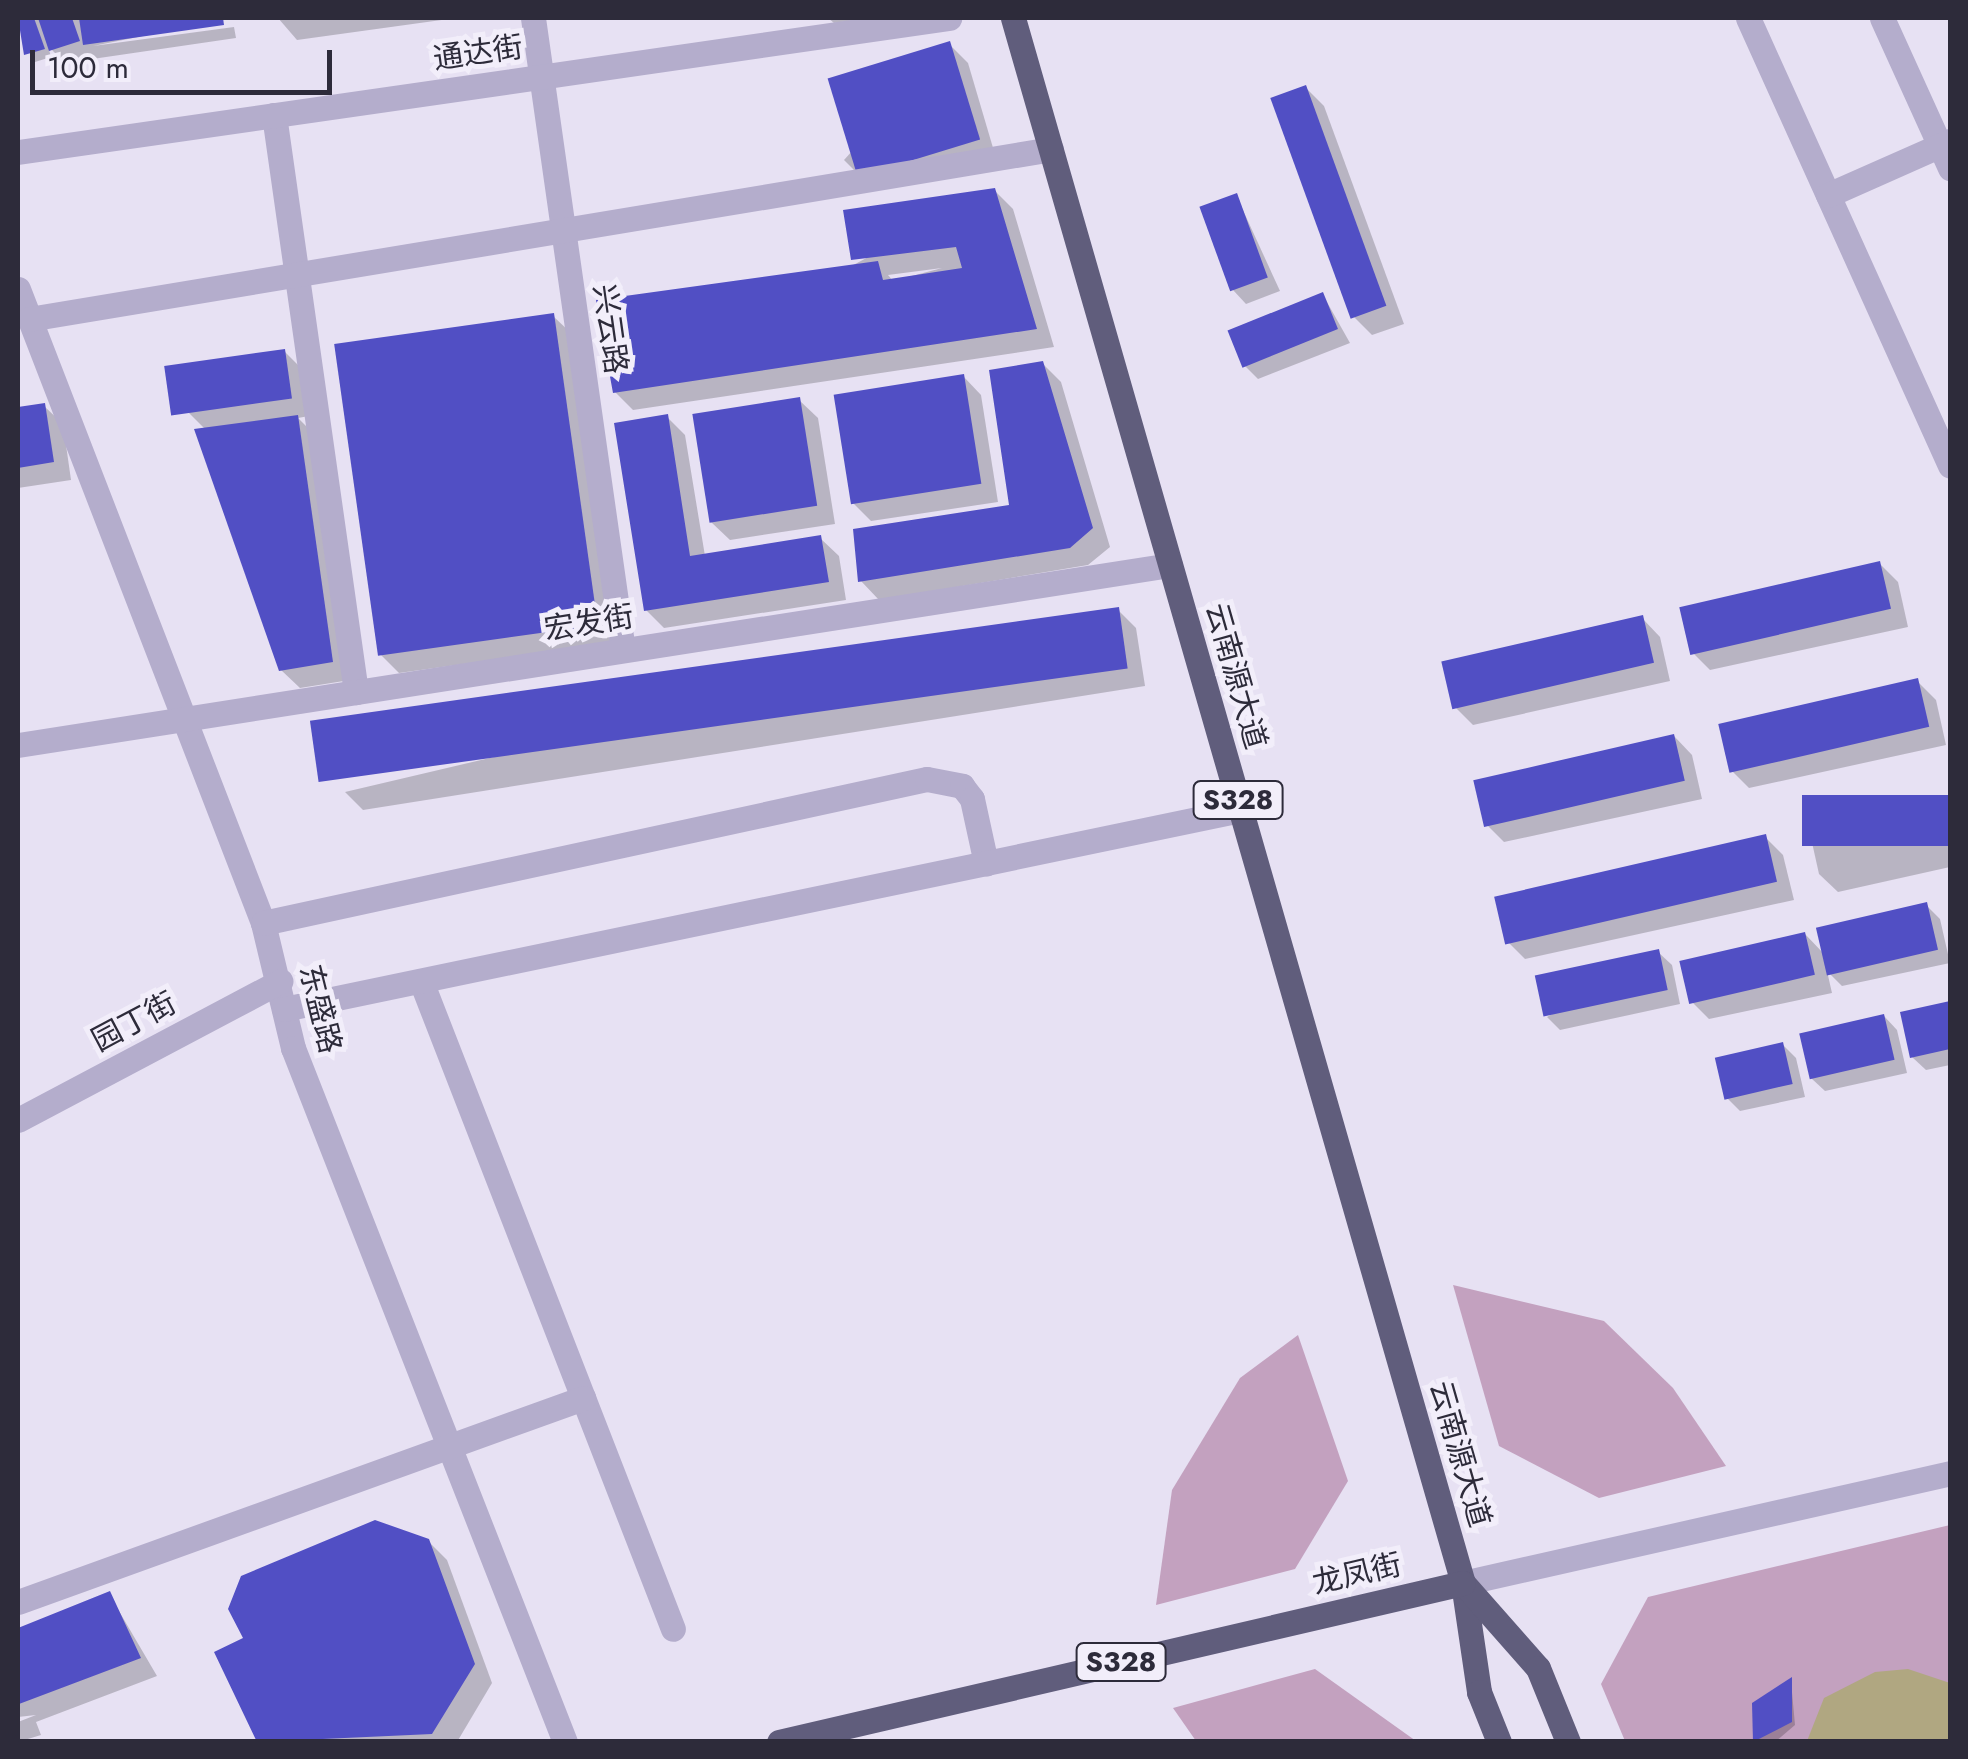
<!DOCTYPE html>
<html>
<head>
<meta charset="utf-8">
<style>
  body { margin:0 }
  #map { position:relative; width:1968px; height:1759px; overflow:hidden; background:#e7e1f3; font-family:Jost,"Noto Sans SC",sans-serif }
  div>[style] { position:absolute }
  .green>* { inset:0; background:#c3a1bf }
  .water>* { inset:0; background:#b0a781 }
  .shadow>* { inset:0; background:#0003 }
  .building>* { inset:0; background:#514fc4; transform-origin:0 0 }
  .minor>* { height:25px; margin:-12.5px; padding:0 12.5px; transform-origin:12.5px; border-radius:12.5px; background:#b4adcc }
  .major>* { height:25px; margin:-12.5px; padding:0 12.5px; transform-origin:12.5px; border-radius:12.5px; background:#605d7c }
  span { translate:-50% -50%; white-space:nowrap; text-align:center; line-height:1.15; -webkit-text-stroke:10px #f2eefa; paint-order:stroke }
  .shield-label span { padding:2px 8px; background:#f2eefa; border:2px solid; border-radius:8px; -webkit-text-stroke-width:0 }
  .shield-label { font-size:28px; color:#2d2b3a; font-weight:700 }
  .street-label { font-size:30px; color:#2d2b3a }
  .frame { position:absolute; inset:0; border:20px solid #2d2b3a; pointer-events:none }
  .scale { position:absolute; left:30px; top:50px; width:302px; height:45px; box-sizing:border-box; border:5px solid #2d2b3a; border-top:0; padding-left:12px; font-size:30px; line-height:35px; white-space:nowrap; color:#2d2b3a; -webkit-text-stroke:8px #f2eefa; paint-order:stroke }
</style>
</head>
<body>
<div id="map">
  <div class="green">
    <div style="clip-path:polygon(1453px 1285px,1604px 1321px,1673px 1388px,1726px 1466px,1599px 1498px,1499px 1446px)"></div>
    <div style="clip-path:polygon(1298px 1335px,1348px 1481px,1295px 1569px,1156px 1605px,1172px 1490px,1240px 1378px)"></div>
    <div style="clip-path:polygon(1950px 1525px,1950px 1741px,1625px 1741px,1601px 1684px,1648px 1597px)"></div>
    <div style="clip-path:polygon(1315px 1669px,1416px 1741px,1196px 1741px,1173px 1708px)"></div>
  </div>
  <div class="water">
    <div style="clip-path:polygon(1908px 1669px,1950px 1683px,1950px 1741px,1807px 1741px,1824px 1698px,1875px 1672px)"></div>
  </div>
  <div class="shadow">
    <div style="clip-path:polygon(18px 18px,233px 18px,93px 46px,234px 27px,236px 38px,65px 63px,48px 46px,51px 57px,35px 62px)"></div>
    <div style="clip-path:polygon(278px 18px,456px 18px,297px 40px)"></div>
    <div style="clip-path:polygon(828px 18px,870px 18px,834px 23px)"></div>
    <div style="clip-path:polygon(949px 44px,968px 63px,996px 158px,862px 178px,844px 160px)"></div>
    <div style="clip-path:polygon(1305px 87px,1324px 106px,1404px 324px,1372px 335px,1354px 317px)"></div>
    <div style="clip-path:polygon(evenodd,994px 190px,1013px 209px,1054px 347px,633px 410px,615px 392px,994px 190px,942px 268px,893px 281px,888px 275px,942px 268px)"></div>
    <div style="clip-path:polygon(1236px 195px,1280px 291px,1246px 304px,1233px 290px)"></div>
    <div style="clip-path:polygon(1323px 295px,1350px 343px,1258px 379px,1244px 365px)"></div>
    <div style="clip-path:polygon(553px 316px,572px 334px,615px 643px,399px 673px,380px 654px)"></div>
    <div style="clip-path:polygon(284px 351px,303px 370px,309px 416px,298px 418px,316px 436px,350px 680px,300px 688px,281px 670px,206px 430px,187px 411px)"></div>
    <div style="clip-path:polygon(1042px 363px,1061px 382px,1110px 547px,1088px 565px,879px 600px,861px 581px,1012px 508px)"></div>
    <div style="clip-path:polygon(963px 376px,981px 395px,998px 502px,871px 521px,853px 503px)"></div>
    <div style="clip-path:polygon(799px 400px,818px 418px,835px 524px,730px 540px,711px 522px)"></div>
    <div style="clip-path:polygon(44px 406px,63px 424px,71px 480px,18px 488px,18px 410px)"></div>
    <div style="clip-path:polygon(667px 417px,685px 435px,705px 556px,820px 538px,839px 556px,846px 600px,664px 628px,646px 610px)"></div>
    <div style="clip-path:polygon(1879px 563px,1898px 582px,1908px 627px,1710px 670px,1692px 652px)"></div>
    <div style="clip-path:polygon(1118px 610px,1136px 628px,1145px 686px,363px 810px,345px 792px)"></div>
    <div style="clip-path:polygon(1642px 618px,1660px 637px,1670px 681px,1473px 725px,1454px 706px)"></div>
    <div style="clip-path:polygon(1917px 681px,1936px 700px,1946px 745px,1749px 788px,1731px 770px)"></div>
    <div style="clip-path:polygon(1674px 736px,1692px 755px,1702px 799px,1504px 842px,1486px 824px)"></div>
    <div style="clip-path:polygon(1950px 798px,1950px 867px,1838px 892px,1819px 874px,1809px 829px)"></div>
    <div style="clip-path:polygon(1765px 837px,1783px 855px,1794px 900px,1525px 959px,1507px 941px)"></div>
    <div style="clip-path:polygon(1926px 905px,1940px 919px,1950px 963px,1842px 986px,1827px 971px,1832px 993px,1709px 1019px,1691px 1001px,1805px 934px,1825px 955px)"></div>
    <div style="clip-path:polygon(1658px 952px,1672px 965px,1680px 1004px,1560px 1030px,1547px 1017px)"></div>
    <div style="clip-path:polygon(1950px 1004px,1950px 1065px,1926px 1070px,1912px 1057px,1903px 1014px)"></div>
    <div style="clip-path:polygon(1884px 1016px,1897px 1030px,1907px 1073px,1825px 1091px,1811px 1078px)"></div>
    <div style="clip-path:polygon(1783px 1045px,1796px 1058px,1805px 1097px,1740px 1111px,1727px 1098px)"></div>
    <div style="clip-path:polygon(428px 1541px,447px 1560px,492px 1683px,457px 1742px,260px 1742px)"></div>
    <div style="clip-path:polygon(109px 1594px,157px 1676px,36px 1722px,41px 1735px,18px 1742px,18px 1722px,36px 1715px,18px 1717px,18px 1631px)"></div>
    <div style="clip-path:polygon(1791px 1681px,1795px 1725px,1775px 1742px,1756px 1742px,1755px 1705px)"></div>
  </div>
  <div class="building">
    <div style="clip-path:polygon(18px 18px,34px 18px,45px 49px,24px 55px)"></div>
    <div style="clip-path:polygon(38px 18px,72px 18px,80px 41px,49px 51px)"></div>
    <div style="clip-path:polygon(79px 18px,223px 18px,224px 25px,83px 45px)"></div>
    <div style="left:950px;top:41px;width:103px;height:128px;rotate:73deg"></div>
    <div style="left:1306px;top:85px;width:235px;height:38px;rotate:70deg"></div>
    <div style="clip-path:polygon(995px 188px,1037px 329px,613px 393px,596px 300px,878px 261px,883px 280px,962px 268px,956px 247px,851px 260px,843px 210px)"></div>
    <div style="left:1237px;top:193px;width:90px;height:40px;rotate:70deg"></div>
    <div style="left:1323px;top:292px;width:40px;height:103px;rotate:68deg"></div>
    <div style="left:554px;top:313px;width:315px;height:222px;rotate:82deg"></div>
    <div style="left:285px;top:349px;width:50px;height:122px;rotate:82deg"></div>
    <div style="clip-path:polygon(1043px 361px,1093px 528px,1070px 548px,858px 582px,853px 529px,1009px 505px,989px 370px)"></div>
    <div style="left:964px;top:374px;width:111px;height:132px;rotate:81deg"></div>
    <div style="left:800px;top:397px;width:110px;height:109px;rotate:81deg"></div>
    <div style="clip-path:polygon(45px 403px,54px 462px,18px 468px,18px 407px)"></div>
    <div style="clip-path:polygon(668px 414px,690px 556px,821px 535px,829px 582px,644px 611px,614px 423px)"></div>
    <div style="clip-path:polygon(298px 415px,333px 662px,279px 671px,194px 429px)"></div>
    <div style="left:1880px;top:561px;width:49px;height:206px;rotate:77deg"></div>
    <div style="left:1119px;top:607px;width:62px;height:817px;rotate:82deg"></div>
    <div style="left:1643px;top:615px;width:49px;height:207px;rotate:77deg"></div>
    <div style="left:1918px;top:678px;width:50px;height:205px;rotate:77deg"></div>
    <div style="left:1674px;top:734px;width:48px;height:206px;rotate:77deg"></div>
    <div style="left:1950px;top:795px;width:51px;height:148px;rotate:90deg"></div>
    <div style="left:1766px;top:834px;width:49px;height:279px;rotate:77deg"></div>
    <div style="left:1927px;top:902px;width:49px;height:114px;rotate:77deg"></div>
    <div style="left:1805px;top:932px;width:44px;height:129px;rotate:77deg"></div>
    <div style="left:1659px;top:949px;width:42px;height:127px;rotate:78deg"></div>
    <div style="clip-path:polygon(1950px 1001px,1950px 1049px,1910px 1058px,1900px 1012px)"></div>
    <div style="left:1884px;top:1014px;width:47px;height:87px;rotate:77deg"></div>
    <div style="left:1783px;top:1042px;width:43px;height:70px;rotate:77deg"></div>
    <div style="clip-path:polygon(375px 1520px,429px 1539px,475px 1664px,432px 1734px,257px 1742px,214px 1652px,243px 1638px,228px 1609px,241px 1576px)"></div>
    <div style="clip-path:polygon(110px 1591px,141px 1658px,19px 1704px,18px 1719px,18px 1628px)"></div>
    <div style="clip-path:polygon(1792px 1677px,1792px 1722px,1753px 1742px,1752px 1703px)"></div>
  </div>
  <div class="minor">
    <div style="left:533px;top:18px;width:638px;rotate:81.9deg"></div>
    <div style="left:1748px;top:18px;width:491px;rotate:65.7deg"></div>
    <div style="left:1882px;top:18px;width:165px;rotate:65.6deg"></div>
    <div style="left:274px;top:115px;width:583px;rotate:81.91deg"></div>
    <div style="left:18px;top:152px;width:941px;rotate:-8.19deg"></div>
    <div style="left:1828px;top:195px;width:133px;rotate:-23.9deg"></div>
    <div style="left:18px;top:289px;width:680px;rotate:68.87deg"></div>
    <div style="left:263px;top:923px;width:129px;rotate:76.5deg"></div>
    <div style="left:293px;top:1048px;width:745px;rotate:68.6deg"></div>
    <div style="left:29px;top:319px;width:1036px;rotate:-9.44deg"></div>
    <div style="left:18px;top:745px;width:1166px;rotate:-8.88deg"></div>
    <div style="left:263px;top:923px;width:679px;rotate:-12.24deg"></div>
    <div style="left:927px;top:779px;width:36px;rotate:11deg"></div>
    <div style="left:962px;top:786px;width:16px;rotate:52deg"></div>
    <div style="left:972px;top:799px;width:66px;rotate:77.7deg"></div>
    <div style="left:421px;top:981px;width:695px;rotate:68.75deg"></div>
    <div style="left:284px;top:1009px;width:977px;rotate:-11.75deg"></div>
    <div style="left:18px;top:1120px;width:297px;rotate:-27.9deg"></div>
    <div style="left:1463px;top:1583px;width:499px;rotate:-12.7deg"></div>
    <div style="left:18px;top:1602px;width:601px;rotate:-19.85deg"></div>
  </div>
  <div class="major">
    <div style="left:1013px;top:18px;width:1628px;rotate:73.96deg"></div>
    <div style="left:1463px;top:1583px;width:110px;rotate:81.6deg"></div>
    <div style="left:1479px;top:1692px;width:54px;rotate:68.2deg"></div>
    <div style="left:1463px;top:1583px;width:113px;rotate:48.6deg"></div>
    <div style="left:1538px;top:1668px;width:80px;rotate:67.9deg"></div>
    <div style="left:779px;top:1742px;width:702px;rotate:-13.09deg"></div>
  </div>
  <div class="shield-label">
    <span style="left:1238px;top:800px">S328</span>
    <span style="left:1121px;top:1662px">S328</span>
  </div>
  <div class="street-label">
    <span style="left:478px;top:53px;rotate:-8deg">通达街</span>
    <span style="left:610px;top:329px;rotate:82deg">兴云路</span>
    <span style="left:589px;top:623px;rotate:-9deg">宏发街</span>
    <span style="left:1236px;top:676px;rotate:74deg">云南源大道</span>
    <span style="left:320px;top:1009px;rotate:76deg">东盛路</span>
    <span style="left:134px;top:1022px;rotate:-28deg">园丁街</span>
    <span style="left:1460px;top:1454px;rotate:74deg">云南源大道</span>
    <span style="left:1357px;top:1574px;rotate:-13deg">龙凤街</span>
  </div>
  <div class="frame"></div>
  <div class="scale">100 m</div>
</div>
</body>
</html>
